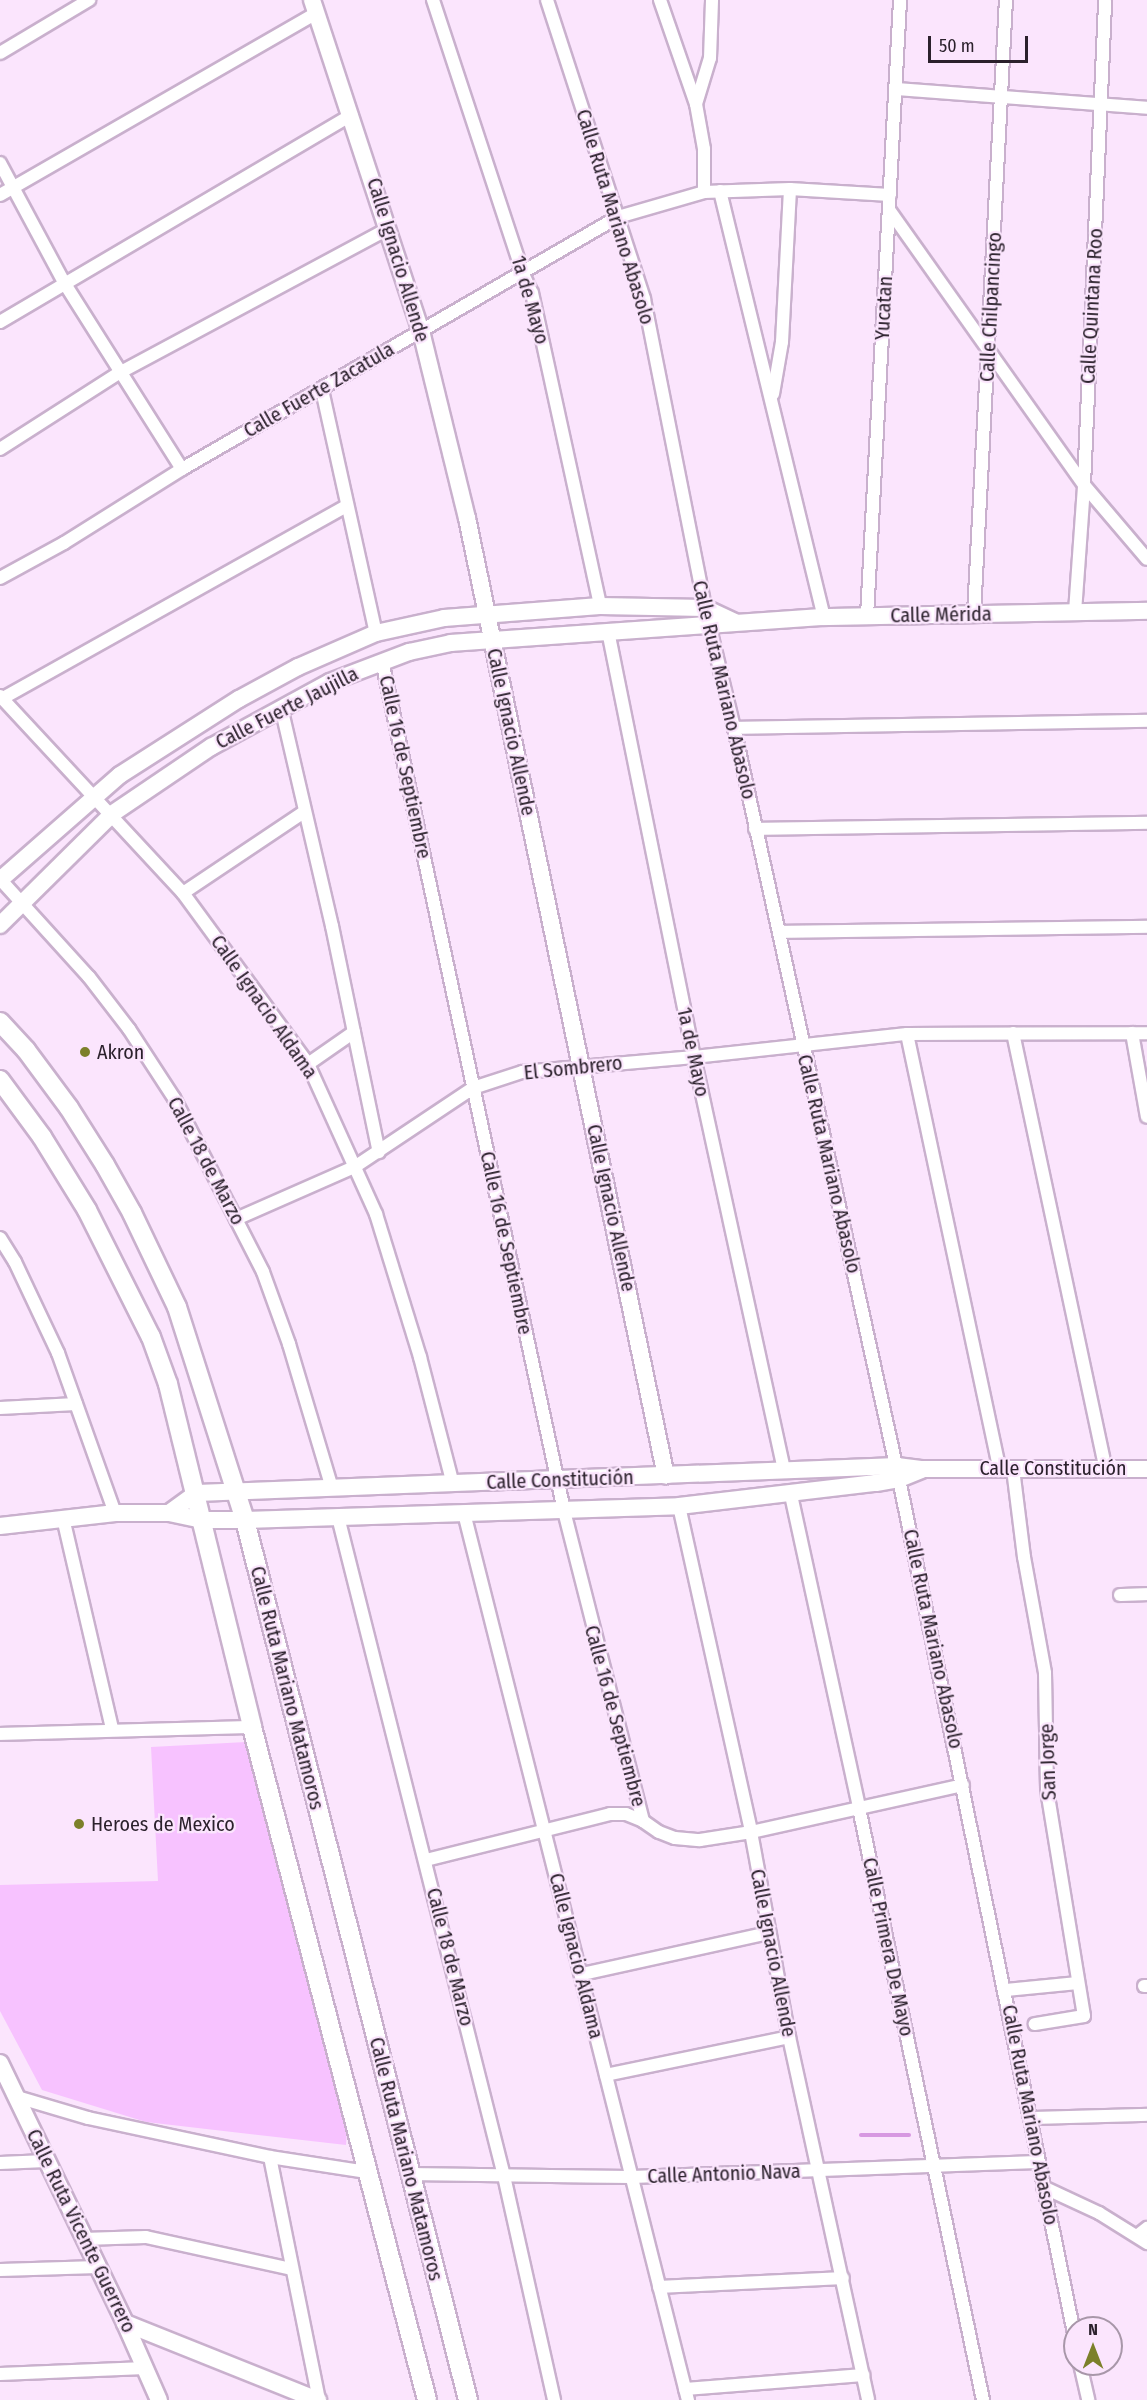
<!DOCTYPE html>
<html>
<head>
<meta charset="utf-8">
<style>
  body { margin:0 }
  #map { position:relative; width:1147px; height:2400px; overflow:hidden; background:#fbe5fd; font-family:"Fira Sans Condensed",sans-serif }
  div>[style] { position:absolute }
  .green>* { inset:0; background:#f7c2ff }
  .stream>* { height:4px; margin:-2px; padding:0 2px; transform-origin:2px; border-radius:2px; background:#d798e1 }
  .roads { filter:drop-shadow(2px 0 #c9b0cd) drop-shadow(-2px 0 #c9b0cd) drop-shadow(0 2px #c9b0cd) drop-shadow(0 -2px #c9b0cd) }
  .street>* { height:12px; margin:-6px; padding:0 6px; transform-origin:6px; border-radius:6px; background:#fff }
  .secondary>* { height:16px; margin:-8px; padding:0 8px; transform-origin:8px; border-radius:8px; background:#fff }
  .primary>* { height:18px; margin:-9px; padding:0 9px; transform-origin:9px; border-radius:9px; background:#fff }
  .dots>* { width:16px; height:16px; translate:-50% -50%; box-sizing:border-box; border:3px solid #fbe5fd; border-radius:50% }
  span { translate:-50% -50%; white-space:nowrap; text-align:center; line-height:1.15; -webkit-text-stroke:4.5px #fbe5fd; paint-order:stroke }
  .street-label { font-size:20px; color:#2b212c }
  .poi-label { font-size:20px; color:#2b212c }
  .left { translate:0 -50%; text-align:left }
  .north { position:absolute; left:1063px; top:2316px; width:60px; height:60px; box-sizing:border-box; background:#fbe5fd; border:2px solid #a897a9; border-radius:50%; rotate:0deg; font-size:16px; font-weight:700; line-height:24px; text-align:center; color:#2b212c }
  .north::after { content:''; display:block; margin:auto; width:21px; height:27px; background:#7c802a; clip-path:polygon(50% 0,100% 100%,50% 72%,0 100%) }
  .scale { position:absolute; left:928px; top:36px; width:100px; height:27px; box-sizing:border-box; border:3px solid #2b212c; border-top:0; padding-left:8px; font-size:18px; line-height:21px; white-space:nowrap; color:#2b212c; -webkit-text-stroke:4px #fbe5fd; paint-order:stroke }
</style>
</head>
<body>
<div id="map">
  <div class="green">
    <div style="clip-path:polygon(246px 1742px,347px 2129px,346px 2145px,146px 2122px,42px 2090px,0 2011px,0 1885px,158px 1881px,151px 1747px)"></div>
  </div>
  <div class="stream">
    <div style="left:861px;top:2135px;width:48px"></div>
  </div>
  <div class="roads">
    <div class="street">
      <div style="left:433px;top:0;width:288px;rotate:71.8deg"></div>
      <div style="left:523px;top:274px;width:21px;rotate:65deg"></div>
      <div style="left:532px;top:293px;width:320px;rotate:77.7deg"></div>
      <div style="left:547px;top:0;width:314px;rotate:72deg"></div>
      <div style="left:644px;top:299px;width:315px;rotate:78.8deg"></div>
      <div style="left:705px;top:608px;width:123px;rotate:76.4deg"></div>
      <div style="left:734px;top:728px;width:769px;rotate:77.61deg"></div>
      <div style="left:899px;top:1479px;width:877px;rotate:78.42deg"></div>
      <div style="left:660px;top:0;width:110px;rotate:70.9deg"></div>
      <div style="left:696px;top:104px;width:46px;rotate:79.9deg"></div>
      <div style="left:704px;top:149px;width:43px;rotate:90deg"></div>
      <div style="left:0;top:53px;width:104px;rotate:-30.8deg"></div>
      <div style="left:896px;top:89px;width:252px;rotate:4.3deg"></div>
      <div style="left:696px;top:104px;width:48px;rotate:-73.1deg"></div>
      <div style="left:710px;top:58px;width:58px;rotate:-88deg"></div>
      <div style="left:0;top:163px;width:137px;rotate:61.8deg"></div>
      <div style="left:65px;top:284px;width:219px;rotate:57.7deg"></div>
      <div style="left:720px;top:191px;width:439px;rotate:76.3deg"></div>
      <div style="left:0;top:195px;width:365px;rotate:-29.9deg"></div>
      <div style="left:890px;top:211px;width:336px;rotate:54.7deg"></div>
      <div style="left:1084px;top:485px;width:97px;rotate:49.6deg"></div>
      <div style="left:0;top:322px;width:408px;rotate:-30.5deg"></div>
      <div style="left:322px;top:390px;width:249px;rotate:77.5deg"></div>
      <div style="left:773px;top:394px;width:53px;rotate:-80.2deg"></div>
      <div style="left:782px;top:342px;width:153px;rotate:-87deg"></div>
      <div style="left:0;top:449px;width:141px;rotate:-32.6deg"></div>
      <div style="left:119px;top:373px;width:306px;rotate:-28.2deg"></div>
      <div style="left:0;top:578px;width:73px;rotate:-28.7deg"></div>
      <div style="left:64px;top:543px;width:139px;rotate:-32.1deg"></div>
      <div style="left:182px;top:469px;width:504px;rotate:-30.03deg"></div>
      <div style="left:618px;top:217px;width:90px;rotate:-16.2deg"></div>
      <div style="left:704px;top:192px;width:86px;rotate:-2deg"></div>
      <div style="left:790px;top:189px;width:100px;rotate:3.4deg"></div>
      <div style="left:1075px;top:612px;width:127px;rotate:-85.9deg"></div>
      <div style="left:1084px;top:485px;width:485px;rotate:-87.5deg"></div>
      <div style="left:974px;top:614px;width:615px;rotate:-87.02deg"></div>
      <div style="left:867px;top:616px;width:617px;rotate:-86.93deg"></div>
      <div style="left:608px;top:631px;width:435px;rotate:78.6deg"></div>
      <div style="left:694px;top:1057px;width:424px;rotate:77.7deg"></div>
      <div style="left:382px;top:661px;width:869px;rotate:77.91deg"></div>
      <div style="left:564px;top:1511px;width:320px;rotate:75.7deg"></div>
      <div style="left:0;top:696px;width:269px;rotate:47.1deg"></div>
      <div style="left:183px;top:893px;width:212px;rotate:53.8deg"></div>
      <div style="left:308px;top:1064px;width:165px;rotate:65.6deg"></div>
      <div style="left:376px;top:1214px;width:150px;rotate:72.9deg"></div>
      <div style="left:420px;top:1357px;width:132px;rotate:75.5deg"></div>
      <div style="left:3px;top:698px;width:393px;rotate:-29.2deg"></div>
      <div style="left:281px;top:707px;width:225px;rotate:76.9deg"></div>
      <div style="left:332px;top:926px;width:231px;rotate:78.3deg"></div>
      <div style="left:734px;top:728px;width:413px;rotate:-1deg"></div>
      <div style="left:755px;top:829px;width:392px;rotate:-0.9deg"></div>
      <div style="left:0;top:879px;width:132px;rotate:47.8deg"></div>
      <div style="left:89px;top:977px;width:66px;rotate:52.4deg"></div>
      <div style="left:129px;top:1029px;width:82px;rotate:56.9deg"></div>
      <div style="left:174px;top:1098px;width:195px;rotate:62.9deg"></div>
      <div style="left:263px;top:1272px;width:77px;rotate:70.1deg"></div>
      <div style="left:289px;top:1344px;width:150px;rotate:73.4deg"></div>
      <div style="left:183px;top:893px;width:146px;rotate:-33.8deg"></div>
      <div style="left:779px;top:932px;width:368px;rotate:-0.8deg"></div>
      <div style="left:1013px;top:1033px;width:446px;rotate:78deg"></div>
      <div style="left:1132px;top:1033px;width:85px;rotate:79.9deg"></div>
      <div style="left:907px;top:1034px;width:444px;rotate:78deg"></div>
      <div style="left:308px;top:1064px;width:56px;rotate:-34.8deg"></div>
      <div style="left:236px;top:1219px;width:131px;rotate:-23.8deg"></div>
      <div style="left:356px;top:1166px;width:141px;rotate:-33.7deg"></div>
      <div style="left:473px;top:1088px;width:52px;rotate:-18.1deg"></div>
      <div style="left:522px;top:1072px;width:173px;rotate:-5deg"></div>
      <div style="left:694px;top:1057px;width:214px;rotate:-6.2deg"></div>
      <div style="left:907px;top:1034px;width:240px;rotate:-0.2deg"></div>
      <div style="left:0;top:1238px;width:28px;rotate:58deg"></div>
      <div style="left:15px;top:1262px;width:101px;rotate:64.7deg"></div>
      <div style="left:58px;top:1353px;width:170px;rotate:70.4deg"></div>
      <div style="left:0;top:1408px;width:76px;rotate:-3deg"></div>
      <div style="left:1013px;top:1469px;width:89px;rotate:82.9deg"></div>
      <div style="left:1024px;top:1557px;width:118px;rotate:79.7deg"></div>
      <div style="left:1045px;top:1673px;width:117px;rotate:89deg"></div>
      <div style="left:1047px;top:1790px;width:229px;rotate:80.7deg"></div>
      <div style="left:1084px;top:2016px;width:50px;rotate:170.7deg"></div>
      <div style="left:791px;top:1495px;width:320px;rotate:77.7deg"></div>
      <div style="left:859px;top:1808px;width:605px;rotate:78.17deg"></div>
      <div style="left:679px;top:1506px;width:334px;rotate:77.5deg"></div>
      <div style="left:751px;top:1832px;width:208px;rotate:79.5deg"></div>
      <div style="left:789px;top:2037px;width:371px;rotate:77.7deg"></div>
      <div style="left:464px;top:1513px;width:915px;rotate:75.83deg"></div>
      <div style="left:338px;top:1517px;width:680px;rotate:75.86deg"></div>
      <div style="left:504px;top:2176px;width:230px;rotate:77.4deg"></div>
      <div style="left:63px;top:1518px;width:217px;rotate:76.9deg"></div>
      <div style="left:1120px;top:1595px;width:27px;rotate:-2deg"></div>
      <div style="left:0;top:1734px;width:252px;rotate:-1.6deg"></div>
      <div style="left:426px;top:1860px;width:190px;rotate:-14deg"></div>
      <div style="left:610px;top:1814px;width:16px"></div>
      <div style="left:626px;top:1814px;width:18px;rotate:22deg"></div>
      <div style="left:643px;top:1821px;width:19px;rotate:35deg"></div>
      <div style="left:659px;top:1832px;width:17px;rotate:21deg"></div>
      <div style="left:675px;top:1838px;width:25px;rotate:5deg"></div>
      <div style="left:700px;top:1840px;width:52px;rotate:-8.9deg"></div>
      <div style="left:751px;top:1832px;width:217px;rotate:-12.5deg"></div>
      <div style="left:582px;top:1974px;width:190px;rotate:-12.4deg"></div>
      <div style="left:1144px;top:1986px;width:3px"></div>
      <div style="left:1006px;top:1990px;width:72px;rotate:-5.6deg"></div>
      <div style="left:606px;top:2075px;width:187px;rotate:-11.7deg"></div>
      <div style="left:17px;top:2097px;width:74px;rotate:16.5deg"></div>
      <div style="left:88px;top:2118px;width:186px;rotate:12.1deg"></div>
      <div style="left:270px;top:2157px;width:98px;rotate:8.8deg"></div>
      <div style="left:1030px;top:2118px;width:117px;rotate:-1.5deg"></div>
      <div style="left:270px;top:2157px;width:248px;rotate:78.6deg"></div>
      <div style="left:0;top:2163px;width:46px;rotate:-2.5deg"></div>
      <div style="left:409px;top:2174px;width:222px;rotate:0.8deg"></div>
      <div style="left:631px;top:2177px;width:407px;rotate:-2.1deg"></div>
      <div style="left:1043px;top:2187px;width:62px;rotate:24.9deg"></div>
      <div style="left:1099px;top:2213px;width:57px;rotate:32deg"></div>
      <div style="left:1137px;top:2236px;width:13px;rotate:-39deg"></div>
      <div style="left:83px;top:2239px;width:63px;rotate:-1.8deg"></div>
      <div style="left:146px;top:2237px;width:149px;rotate:12.4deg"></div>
      <div style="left:0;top:2270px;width:98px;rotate:-1.8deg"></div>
      <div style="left:659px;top:2287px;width:184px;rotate:-2.8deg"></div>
      <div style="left:1080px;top:2364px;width:37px;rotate:77deg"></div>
      <div style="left:0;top:2374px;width:145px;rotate:-2.4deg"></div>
      <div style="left:685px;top:2389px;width:179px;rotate:-4.5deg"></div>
    </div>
    <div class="secondary">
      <div style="left:312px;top:0;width:348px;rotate:71.8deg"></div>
      <div style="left:421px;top:331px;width:193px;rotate:76.2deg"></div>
      <div style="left:467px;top:518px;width:978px;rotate:78.27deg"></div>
      <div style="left:0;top:880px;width:159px;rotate:-41.2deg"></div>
      <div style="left:120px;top:775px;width:141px;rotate:-32.6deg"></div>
      <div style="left:239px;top:699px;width:67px;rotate:-28.5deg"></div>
      <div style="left:298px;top:667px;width:85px;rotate:-23.6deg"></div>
      <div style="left:376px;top:633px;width:70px;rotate:-12.4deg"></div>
      <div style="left:444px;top:618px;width:156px;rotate:-4.4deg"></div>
      <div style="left:600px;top:606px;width:105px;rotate:1.1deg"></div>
      <div style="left:705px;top:608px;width:33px;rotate:25deg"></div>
      <div style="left:0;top:925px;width:158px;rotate:-44.7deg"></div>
      <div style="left:112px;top:814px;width:120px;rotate:-34.1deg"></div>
      <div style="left:211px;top:747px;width:136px;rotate:-28.6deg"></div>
      <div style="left:330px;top:682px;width:85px;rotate:-20.8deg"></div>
      <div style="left:409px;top:652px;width:43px;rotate:-12.1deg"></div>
      <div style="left:451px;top:643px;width:374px;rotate:-4deg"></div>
      <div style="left:824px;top:617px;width:323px;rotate:-1.1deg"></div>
      <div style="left:169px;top:1513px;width:34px;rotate:-36deg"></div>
      <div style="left:197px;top:1493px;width:701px;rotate:-2.21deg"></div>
      <div style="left:897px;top:1466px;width:26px;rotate:7deg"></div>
      <div style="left:923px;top:1469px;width:224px"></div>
      <div style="left:0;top:1526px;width:116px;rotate:-6.4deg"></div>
      <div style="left:115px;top:1513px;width:54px"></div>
      <div style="left:169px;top:1513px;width:35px;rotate:12deg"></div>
      <div style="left:203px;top:1520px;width:42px"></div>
      <div style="left:245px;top:1520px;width:434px;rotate:-1.8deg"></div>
      <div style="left:679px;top:1506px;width:198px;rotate:-6.7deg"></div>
      <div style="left:876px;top:1483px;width:23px;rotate:-10deg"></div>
      <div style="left:899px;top:1479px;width:24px;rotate:-22deg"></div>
      <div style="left:0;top:2063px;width:288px;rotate:64.3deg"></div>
      <div style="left:125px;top:2323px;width:84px;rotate:66.2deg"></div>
      <div style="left:125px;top:2323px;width:208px;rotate:21.8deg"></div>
    </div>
    <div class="primary">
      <div style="left:0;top:1022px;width:38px;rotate:47deg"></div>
      <div style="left:26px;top:1050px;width:72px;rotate:53.4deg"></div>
      <div style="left:69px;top:1108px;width:67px;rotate:57.7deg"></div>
      <div style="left:105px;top:1165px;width:55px;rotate:60.6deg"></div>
      <div style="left:132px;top:1213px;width:104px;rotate:64.4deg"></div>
      <div style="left:177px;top:1307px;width:224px;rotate:72.3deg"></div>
      <div style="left:245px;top:1520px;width:908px;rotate:75.78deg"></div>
      <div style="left:0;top:1080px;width:71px;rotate:53.6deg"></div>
      <div style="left:42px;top:1137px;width:86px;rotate:58.3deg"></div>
      <div style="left:87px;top:1210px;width:142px;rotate:63.3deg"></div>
      <div style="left:151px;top:1337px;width:50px;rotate:70.1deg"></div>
      <div style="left:168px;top:1384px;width:353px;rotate:76.2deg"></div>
      <div style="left:252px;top:1727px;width:695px;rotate:75.42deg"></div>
    </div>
  </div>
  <div class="dots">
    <div style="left:85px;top:1052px;background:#7c802a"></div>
    <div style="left:79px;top:1824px;background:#7c802a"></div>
  </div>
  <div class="street-label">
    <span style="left:615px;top:217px;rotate:73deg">Calle Ruta Mariano Abasolo</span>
    <span style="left:398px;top:260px;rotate:73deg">Calle Ignacio Allende</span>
    <span style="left:530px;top:300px;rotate:74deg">1a de Mayo</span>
    <span style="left:1092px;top:306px;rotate:-87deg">Calle Quintana Roo</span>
    <span style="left:991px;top:307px;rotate:-87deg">Calle Chilpancingo</span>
    <span style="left:884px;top:308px;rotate:-87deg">Yucatan</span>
    <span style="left:319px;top:390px;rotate:-30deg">Calle Fuerte Zacatula</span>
    <span style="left:941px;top:615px;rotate:-1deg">Calle Mérida</span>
    <span style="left:724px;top:690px;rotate:77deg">Calle Ruta Mariano Abasolo</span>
    <span style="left:287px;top:708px;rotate:-27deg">Calle Fuerte Jaujilla</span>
    <span style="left:511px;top:732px;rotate:78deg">Calle Ignacio Allende</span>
    <span style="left:405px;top:767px;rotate:78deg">Calle 16 de Septiembre</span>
    <span style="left:264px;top:1007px;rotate:55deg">Calle Ignacio Aldama</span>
    <span style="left:693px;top:1052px;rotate:78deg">1a de Mayo</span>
    <span style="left:573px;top:1068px;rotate:-6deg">El Sombrero</span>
    <span style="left:206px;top:1161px;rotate:62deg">Calle 18 de Marzo</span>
    <span style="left:829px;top:1164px;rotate:77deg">Calle Ruta Mariano Abasolo</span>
    <span style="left:611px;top:1208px;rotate:78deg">Calle Ignacio Allende</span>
    <span style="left:506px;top:1243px;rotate:78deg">Calle 16 de Septiembre</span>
    <span style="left:1053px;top:1468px">Calle Constitución</span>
    <span style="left:560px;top:1480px;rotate:-2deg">Calle Constitución</span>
    <span style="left:933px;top:1639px;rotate:78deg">Calle Ruta Mariano Abasolo</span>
    <span style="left:287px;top:1688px;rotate:76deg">Calle Ruta Mariano Matamoros</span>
    <span style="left:615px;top:1716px;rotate:75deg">Calle 16 de Septiembre</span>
    <span style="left:1048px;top:1762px;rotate:-92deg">San Jorge</span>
    <span style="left:888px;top:1947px;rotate:78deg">Calle Primera De Mayo</span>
    <span style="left:773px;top:1953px;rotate:79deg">Calle Ignacio Allende</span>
    <span style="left:576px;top:1956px;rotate:76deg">Calle Ignacio Aldama</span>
    <span style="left:450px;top:1957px;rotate:76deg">Calle 18 de Marzo</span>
    <span style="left:1030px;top:2115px;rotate:79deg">Calle Ruta Mariano Abasolo</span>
    <span style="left:406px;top:2159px;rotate:76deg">Calle Ruta Mariano Matamoros</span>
    <span style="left:724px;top:2174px;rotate:-2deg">Calle Antonio Nava</span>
    <span style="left:81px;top:2231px;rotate:64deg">Calle Ruta Vicente Guerrero</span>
  </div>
  <div class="poi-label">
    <span class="left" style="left:97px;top:1052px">Akron</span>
    <span class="left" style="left:91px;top:1824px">Heroes de Mexico</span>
  </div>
  <div class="north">N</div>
  <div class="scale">50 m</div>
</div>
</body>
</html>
